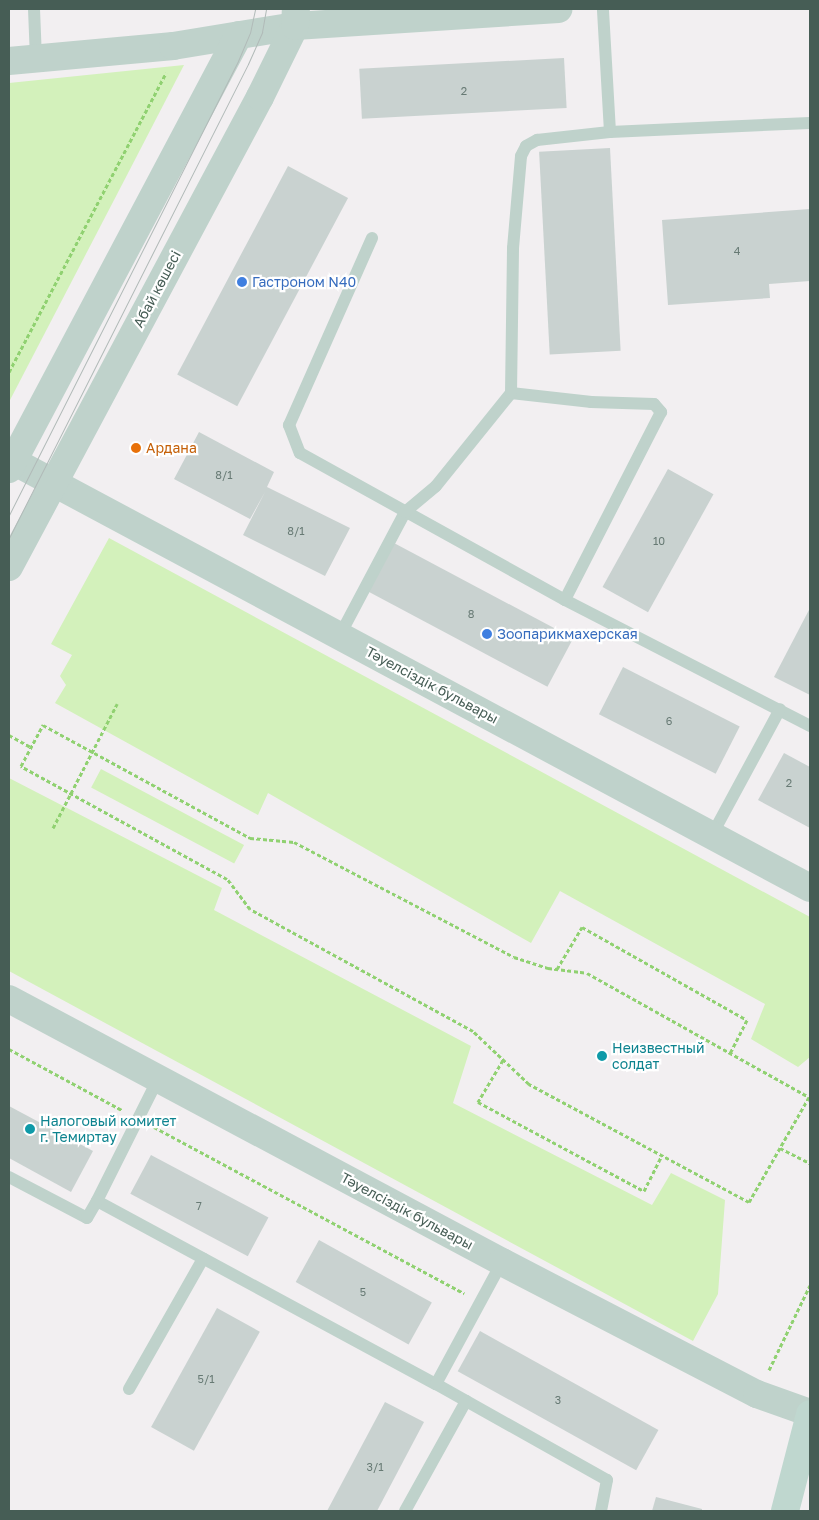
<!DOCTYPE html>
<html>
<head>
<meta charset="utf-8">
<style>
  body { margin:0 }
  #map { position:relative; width:819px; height:1520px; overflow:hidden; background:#f2eff1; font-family:"Golos Text",sans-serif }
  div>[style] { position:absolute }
  .green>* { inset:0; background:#d3f1bb; transform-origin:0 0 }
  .building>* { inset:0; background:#c9d2d0; transform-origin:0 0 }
  .path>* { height:3px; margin-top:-1.5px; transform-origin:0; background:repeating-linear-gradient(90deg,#90d171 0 4px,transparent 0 6.5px) }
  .service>* { height:12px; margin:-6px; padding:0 6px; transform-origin:6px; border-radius:6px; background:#bfd2cb }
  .tertiary>* { height:28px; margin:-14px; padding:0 14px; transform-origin:14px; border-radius:14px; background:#bfd2cb }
  .secondary>* { height:28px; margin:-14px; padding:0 14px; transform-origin:14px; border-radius:14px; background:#bfd7cf }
  .tram>* { height:1px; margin:-0.5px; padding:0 0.5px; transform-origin:0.5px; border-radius:0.5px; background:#b1bab8 }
  .dots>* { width:14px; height:14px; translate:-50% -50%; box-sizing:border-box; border:2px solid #fff; border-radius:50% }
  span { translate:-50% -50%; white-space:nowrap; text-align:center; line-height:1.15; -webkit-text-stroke:4.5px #fff; paint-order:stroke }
  .number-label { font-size:11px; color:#677a74 }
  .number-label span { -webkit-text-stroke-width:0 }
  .shop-label { font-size:14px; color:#366cbe }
  .left { translate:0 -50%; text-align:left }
  .street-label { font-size:14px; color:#465d55 }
  .food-label { font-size:14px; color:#c56008 }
  .culture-label { font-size:14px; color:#0d838f }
  .frame { position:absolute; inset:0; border:10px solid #465d55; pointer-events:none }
</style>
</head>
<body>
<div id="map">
  <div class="green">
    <div style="clip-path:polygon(184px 65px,126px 177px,9px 402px,9px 83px)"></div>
    <div style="clip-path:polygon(109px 538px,810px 917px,810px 1057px,798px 1067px,751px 1039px,765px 1004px,560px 891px,531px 943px,268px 793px,258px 815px,55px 703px,66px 685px,60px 676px,72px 655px,51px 644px)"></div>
    <div style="left:101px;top:769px;width:162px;height:21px;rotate:28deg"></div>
    <div style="clip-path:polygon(9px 778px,222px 888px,214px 910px,471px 1046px,453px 1103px,652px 1205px,671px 1173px,725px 1200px,718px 1294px,693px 1341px,9px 971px)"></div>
  </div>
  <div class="building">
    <div style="left:564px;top:58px;width:50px;height:205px;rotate:87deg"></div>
    <div style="left:610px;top:148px;width:203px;height:71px;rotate:87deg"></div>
    <div style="left:288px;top:166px;width:68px;height:236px;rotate:28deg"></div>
    <div style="clip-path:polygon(810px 209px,810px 281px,769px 284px,770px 298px,668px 305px,662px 220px)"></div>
    <div style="clip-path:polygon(199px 432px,274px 472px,267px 487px,350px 528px,325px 576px,243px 535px,265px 492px,250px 519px,174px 479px)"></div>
    <div style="left:668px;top:469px;width:52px;height:135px;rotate:29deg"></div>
    <div style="left:394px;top:543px;width:203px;height:55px;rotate:28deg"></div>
    <div style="clip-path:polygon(810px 608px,810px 695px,774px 677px)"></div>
    <div style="left:623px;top:667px;width:131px;height:53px;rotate:27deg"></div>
    <div style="clip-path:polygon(784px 753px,810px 767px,810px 828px,758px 800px)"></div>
    <div style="clip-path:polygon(9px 1106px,93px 1151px,71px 1192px,9px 1158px)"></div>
    <div style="left:151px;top:1155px;width:133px;height:44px;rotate:28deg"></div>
    <div style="left:319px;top:1240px;width:129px;height:48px;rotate:29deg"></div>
    <div style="left:217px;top:1308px;width:49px;height:136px;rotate:29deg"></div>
    <div style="left:480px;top:1331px;width:204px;height:46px;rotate:29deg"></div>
    <div style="clip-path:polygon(385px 1402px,424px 1422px,377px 1511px,327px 1511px)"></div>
    <div style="clip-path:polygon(656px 1497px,702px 1509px,702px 1511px,652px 1511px)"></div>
  </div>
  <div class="path">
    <div style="left:9px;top:372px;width:338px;rotate:-62.3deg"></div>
    <div style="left:43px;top:725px;width:236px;rotate:28.6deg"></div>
    <div style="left:250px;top:838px;width:44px;rotate:5.2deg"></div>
    <div style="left:294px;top:842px;width:248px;rotate:27.6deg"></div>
    <div style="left:514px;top:957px;width:36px;rotate:18deg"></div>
    <div style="left:548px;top:968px;width:39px;rotate:7deg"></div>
    <div style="left:587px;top:973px;width:254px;rotate:29.2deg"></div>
    <div style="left:809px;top:1097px;width:121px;rotate:119.7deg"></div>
    <div style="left:749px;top:1202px;width:250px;rotate:-151.8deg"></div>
    <div style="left:529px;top:1084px;width:77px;rotate:-136.6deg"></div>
    <div style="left:473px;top:1031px;width:254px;rotate:-151.3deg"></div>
    <div style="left:250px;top:909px;width:38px;rotate:-127deg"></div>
    <div style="left:227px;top:879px;width:235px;rotate:-151.3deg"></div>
    <div style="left:21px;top:766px;width:47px;rotate:-61.8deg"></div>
    <div style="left:9px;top:735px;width:25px;rotate:29deg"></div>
    <div style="left:53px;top:828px;width:140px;rotate:-62.7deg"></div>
    <div style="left:557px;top:969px;width:49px;rotate:-59.2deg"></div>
    <div style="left:582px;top:927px;width:189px;rotate:29.4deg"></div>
    <div style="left:747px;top:1020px;width:37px;rotate:117deg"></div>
    <div style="left:9px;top:1049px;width:128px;rotate:28.4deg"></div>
    <div style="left:503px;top:1060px;width:49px;rotate:120.8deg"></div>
    <div style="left:478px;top:1102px;width:188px;rotate:28.2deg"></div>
    <div style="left:644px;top:1191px;width:40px;rotate:-63.4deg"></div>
    <div style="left:154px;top:1127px;width:352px;rotate:28.2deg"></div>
    <div style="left:780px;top:1148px;width:34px;rotate:27deg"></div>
    <div style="left:769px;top:1370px;width:94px;rotate:-64.2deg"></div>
  </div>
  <div class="service">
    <div style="left:34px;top:9px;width:50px;rotate:87.7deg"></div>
    <div style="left:610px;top:132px;width:200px;rotate:-2.6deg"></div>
    <div style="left:372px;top:238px;width:205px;rotate:113.9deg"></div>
    <div style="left:289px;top:425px;width:30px;rotate:69deg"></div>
    <div style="left:300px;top:453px;width:303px;rotate:29deg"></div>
    <div style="left:565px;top:600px;width:276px;rotate:27.2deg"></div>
    <div style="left:511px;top:393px;width:81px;rotate:6.4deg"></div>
    <div style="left:591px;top:402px;width:63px;rotate:1.8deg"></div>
    <div style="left:654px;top:404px;width:11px;rotate:49deg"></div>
    <div style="left:661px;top:412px;width:211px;rotate:117.1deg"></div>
    <div style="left:340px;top:635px;width:139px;rotate:-62.1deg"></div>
    <div style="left:405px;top:512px;width:40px;rotate:-40deg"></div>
    <div style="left:436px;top:486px;width:119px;rotate:-51.1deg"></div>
    <div style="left:511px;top:393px;width:145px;rotate:-89.2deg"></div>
    <div style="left:513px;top:248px;width:92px;rotate:-85deg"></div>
    <div style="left:521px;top:156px;width:11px;rotate:-63deg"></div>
    <div style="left:526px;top:146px;width:13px;rotate:-29deg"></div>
    <div style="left:537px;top:140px;width:73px;rotate:-6.3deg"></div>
    <div style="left:610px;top:132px;width:123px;rotate:-93.3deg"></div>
    <div style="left:712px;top:835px;width:143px;rotate:-61.6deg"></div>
    <div style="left:159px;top:1077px;width:139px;rotate:116.6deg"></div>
    <div style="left:97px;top:1201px;width:385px;rotate:28.4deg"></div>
    <div style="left:436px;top:1384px;width:196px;rotate:29.3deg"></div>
    <div style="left:607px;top:1480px;width:32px;rotate:101deg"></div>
    <div style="left:9px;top:1177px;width:88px;rotate:27.7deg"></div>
    <div style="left:87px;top:1218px;width:20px;rotate:-60deg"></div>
    <div style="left:436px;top:1384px;width:139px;rotate:-61.6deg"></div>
    <div style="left:129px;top:1389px;width:150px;rotate:-60.4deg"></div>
    <div style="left:405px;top:1511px;width:126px;rotate:-61deg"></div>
  </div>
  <div class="tertiary">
    <div style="left:9px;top:61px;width:165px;rotate:-5.2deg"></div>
    <div style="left:173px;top:46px;width:124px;rotate:-9.3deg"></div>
    <div style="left:295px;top:26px;width:264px;rotate:-3.7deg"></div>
    <div style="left:13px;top:461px;width:904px;rotate:28.18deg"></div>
    <div style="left:9px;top:469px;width:491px;rotate:-62.1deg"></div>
    <div style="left:9px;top:567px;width:533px;rotate:-61.9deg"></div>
    <div style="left:260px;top:97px;width:79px;rotate:-63.8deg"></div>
    <div style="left:295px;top:26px;width:17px;rotate:-87deg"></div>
    <div style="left:9px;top:999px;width:559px;rotate:28.08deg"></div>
    <div style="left:502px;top:1262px;width:287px;rotate:27.4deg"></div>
    <div style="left:757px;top:1394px;width:56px;rotate:19.7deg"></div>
  </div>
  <div class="secondary">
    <div style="left:785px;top:1511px;width:100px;rotate:-75.5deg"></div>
  </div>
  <div class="tram">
    <div style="left:9px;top:515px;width:508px;rotate:-63.23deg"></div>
    <div style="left:238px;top:61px;width:30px;rotate:-67deg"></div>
    <div style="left:250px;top:33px;width:25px;rotate:-78deg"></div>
    <div style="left:9px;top:538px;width:531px;rotate:-63.24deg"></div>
    <div style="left:248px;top:64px;width:35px;rotate:-66deg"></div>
    <div style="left:262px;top:32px;width:23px;rotate:-80deg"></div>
  </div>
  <div class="dots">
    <div style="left:242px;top:282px;background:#3f7fe0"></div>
    <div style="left:136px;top:448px;background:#e8710a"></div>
    <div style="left:487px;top:634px;background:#3f7fe0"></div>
    <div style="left:602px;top:1056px;background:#0f9aa8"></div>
    <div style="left:30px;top:1129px;background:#0f9aa8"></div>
  </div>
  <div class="number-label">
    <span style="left:464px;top:91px">2</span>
    <span style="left:737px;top:251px">4</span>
    <span style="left:224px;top:475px">8/1</span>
    <span style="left:296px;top:531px">8/1</span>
    <span style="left:659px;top:541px">10</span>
    <span style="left:471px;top:614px">8</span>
    <span style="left:669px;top:721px">6</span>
    <span style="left:789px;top:783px">2</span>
    <span style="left:199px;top:1206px">7</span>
    <span style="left:363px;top:1292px">5</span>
    <span style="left:206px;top:1379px">5/1</span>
    <span style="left:558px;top:1400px">3</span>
    <span style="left:375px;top:1467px">3/1</span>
  </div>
  <div class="shop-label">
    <span class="left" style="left:252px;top:282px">Гастроном N40</span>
    <span class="left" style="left:497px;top:634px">Зоопарикмахерская</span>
  </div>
  <div class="street-label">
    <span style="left:157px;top:289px;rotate:-62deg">Абай көшесі</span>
    <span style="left:432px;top:685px;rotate:28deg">Тәуелсіздік бульвары</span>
    <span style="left:407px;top:1211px;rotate:28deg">Тәуелсіздік бульвары</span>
  </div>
  <div class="food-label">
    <span class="left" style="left:146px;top:448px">Ардана</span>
  </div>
  <div class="culture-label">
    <span class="left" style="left:612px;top:1056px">Неизвестный<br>солдат</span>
    <span class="left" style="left:40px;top:1129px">Налоговый комитет<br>г. Темиртау</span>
  </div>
  <div class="frame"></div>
</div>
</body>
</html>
